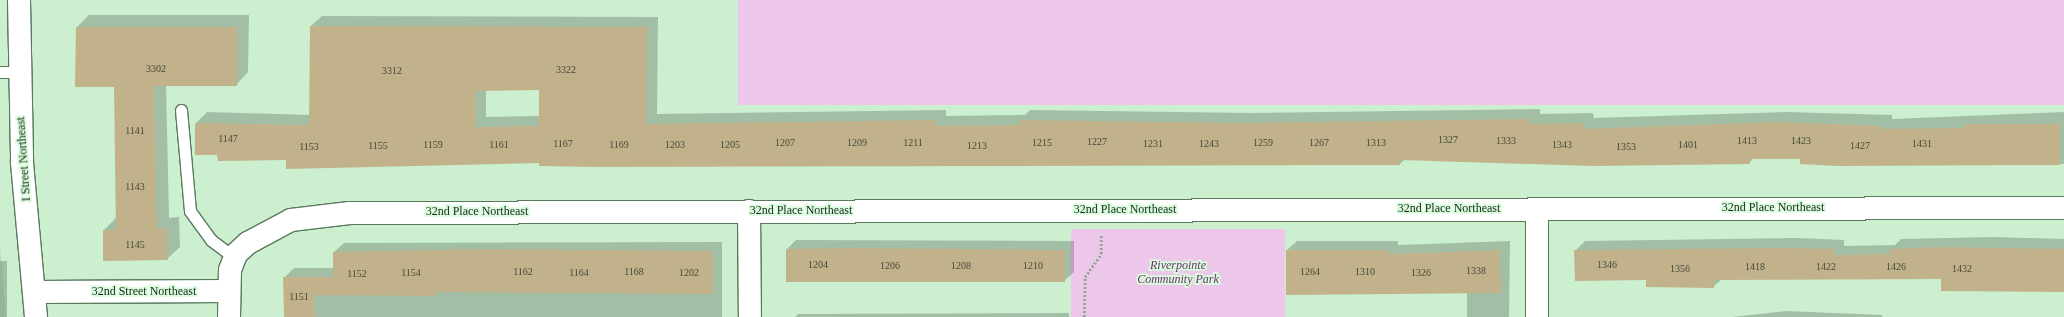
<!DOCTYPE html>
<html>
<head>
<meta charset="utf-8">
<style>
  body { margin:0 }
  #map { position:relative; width:2064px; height:317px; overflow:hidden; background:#cbefcf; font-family:Georgia,serif }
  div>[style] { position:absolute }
  .built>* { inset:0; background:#bae3bf }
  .green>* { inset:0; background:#ecc7e9; transform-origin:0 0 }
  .shadow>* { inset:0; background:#0003; transform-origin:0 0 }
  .building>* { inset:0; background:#c2b28b }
  .path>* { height:2.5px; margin-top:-1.25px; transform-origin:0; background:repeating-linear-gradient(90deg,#8da990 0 2px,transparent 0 4px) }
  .roads { filter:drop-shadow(1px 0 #59795d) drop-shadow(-1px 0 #59795d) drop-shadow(0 1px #59795d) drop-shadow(0 -1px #59795d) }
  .lane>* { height:11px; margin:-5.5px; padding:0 5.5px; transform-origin:5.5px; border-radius:5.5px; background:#fff }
  .street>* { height:22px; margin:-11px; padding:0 11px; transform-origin:11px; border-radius:11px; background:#fff }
  .secondary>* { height:22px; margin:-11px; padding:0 11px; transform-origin:11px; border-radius:11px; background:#fff }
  span { translate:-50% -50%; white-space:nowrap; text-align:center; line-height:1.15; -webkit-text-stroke:3.5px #d8fcdc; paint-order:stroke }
  .number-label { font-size:10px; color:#444a38 }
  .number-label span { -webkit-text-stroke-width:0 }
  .street-label { font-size:12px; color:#1a281c }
  .park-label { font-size:12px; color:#6d306c; font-style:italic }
</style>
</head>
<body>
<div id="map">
  <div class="built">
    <div style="clip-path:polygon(0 242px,6px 317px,0 317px)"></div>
  </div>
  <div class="green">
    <div style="left:738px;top:0;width:1326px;height:105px"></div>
    <div style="left:1071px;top:229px;width:214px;height:88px"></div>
  </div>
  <div class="shadow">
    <div style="clip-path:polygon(89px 15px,249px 15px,248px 72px,236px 85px,166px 85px,169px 218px,179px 217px,180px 247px,167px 259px,104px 230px,116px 218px,115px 86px,76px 86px,77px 27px)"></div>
    <div style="clip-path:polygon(evenodd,322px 16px,658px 17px,657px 114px,946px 110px,946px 116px,1025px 115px,1030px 110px,1250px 113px,1540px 109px,1540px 114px,1593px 113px,1594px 118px,1786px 112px,1892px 115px,1892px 119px,2064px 112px,2064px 164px,1838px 165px,1801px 158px,1754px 158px,1749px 163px,1405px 159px,1400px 164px,540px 162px,196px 154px,196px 123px,207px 112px,310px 115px,311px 26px,322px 16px,540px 89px,540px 116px,486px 117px,486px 90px,540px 89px)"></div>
    <div style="clip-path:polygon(1994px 237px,2064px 239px,2064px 290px,1942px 278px,1722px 279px,1713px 287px,1647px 279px,1575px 251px,1585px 241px,1798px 238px,1844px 240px,1844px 246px,1895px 245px,1901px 239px)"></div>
    <div style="clip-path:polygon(796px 240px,1074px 241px,1074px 272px,1064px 281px,787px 249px)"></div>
    <div style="clip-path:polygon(1297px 241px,1398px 241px,1398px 245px,1510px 241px,1509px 317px,1467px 317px,1467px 292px,1287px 250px)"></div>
    <div style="clip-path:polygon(722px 242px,722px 317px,285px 317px,284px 278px,294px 268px,334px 268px,334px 252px,344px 243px)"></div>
    <div style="left:0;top:261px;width:7px;height:56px"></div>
    <div style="clip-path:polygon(1786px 311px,1882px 315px,1882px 317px,1732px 317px)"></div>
    <div style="clip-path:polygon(1069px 313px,1069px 317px,795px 317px,798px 314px)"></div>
  </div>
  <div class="building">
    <div style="clip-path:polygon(evenodd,310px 26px,647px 27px,646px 124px,935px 120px,935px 126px,1019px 125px,1019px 120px,1239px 123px,1529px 119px,1529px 124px,1583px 123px,1583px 129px,1775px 122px,1881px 126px,1881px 129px,1964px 128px,1964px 124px,2060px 124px,2060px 165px,1838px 166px,1800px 164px,1800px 159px,1749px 159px,1750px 164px,1593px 166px,1400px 160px,1400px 165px,595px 167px,539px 166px,539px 163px,286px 169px,286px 160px,218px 161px,217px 155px,195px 155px,195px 123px,309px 125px,310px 26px,539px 90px,539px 126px,476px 127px,475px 91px,539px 90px)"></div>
    <div style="clip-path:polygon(76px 27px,237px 27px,237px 86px,154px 86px,157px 229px,167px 229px,168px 260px,103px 261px,103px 230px,116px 230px,114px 87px,75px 87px)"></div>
    <div style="clip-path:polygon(1941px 247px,2064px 249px,2064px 292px,1941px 291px,1941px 279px,1714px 280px,1714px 288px,1646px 287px,1646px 280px,1575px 281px,1574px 250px,1788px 248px,1835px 249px,1835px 255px,1890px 254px,1890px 249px)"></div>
    <div style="clip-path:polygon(850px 248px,1065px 250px,1065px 282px,786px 282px,786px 249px)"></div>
    <div style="clip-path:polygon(490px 249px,713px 251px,713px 294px,435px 292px,435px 296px,314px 295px,315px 317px,284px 317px,283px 277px,333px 277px,333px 252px)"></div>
    <div style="clip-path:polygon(1286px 250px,1389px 250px,1389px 254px,1500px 250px,1501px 293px,1286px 295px)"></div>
  </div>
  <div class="path">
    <div style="left:1084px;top:317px;width:40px;rotate:-88.6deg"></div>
    <div style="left:1085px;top:277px;width:28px;rotate:-55deg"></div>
    <div style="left:1101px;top:254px;width:20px;rotate:-90deg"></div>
  </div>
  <div class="roads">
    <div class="lane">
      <div style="left:0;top:72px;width:20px"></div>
      <div style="left:181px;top:110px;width:101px;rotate:84.9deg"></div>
      <div style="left:190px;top:211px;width:36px;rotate:54deg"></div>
      <div style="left:211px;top:240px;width:30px;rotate:37deg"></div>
    </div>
    <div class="street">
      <div style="left:1537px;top:209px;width:108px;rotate:90deg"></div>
      <div style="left:749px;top:211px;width:106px;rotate:89.5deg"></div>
      <div style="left:35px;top:292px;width:192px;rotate:-0.3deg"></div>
      <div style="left:229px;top:317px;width:47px;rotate:-88.8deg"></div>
      <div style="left:230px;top:270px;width:17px;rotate:-69deg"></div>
      <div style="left:236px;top:254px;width:16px;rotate:-43deg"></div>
      <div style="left:248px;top:243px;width:49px;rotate:-28.1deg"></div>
      <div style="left:291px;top:220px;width:59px;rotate:-6.8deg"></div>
      <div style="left:350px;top:213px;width:1714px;rotate:-0.17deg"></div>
    </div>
    <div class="secondary">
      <div style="left:19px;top:0;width:163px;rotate:88.9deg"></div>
      <div style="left:22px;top:163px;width:155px;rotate:84.8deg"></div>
    </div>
  </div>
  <div class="number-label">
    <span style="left:156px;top:69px">3302</span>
    <span style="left:566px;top:70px">3322</span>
    <span style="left:392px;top:71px">3312</span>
    <span style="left:135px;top:131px">1141</span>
    <span style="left:228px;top:139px">1147</span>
    <span style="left:1448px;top:140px">1327</span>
    <span style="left:1506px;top:141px">1333</span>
    <span style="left:1747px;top:141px">1413</span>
    <span style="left:1801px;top:141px">1423</span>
    <span style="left:1097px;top:142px">1227</span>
    <span style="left:785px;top:143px">1207</span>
    <span style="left:857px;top:143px">1209</span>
    <span style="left:913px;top:143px">1211</span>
    <span style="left:1042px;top:143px">1215</span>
    <span style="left:1263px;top:143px">1259</span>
    <span style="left:1319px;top:143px">1267</span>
    <span style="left:1376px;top:143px">1313</span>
    <span style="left:563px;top:144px">1167</span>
    <span style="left:1153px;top:144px">1231</span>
    <span style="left:1209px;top:144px">1243</span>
    <span style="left:1922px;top:144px">1431</span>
    <span style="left:433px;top:145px">1159</span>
    <span style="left:499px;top:145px">1161</span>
    <span style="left:619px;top:145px">1169</span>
    <span style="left:675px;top:145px">1203</span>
    <span style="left:730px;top:145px">1205</span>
    <span style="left:1562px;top:145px">1343</span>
    <span style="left:1688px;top:145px">1401</span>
    <span style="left:378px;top:146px">1155</span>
    <span style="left:977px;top:146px">1213</span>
    <span style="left:1860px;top:146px">1427</span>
    <span style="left:309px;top:147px">1153</span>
    <span style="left:1626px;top:147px">1353</span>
    <span style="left:135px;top:187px">1143</span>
    <span style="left:135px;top:245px">1145</span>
    <span style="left:818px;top:265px">1204</span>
    <span style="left:1607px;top:265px">1346</span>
    <span style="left:890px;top:266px">1206</span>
    <span style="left:961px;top:266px">1208</span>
    <span style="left:1033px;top:266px">1210</span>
    <span style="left:1755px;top:267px">1418</span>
    <span style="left:1826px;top:267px">1422</span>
    <span style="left:1896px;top:267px">1426</span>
    <span style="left:1680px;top:269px">1356</span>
    <span style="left:1962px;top:269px">1432</span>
    <span style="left:1476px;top:271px">1338</span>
    <span style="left:523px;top:272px">1162</span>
    <span style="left:634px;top:272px">1168</span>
    <span style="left:1310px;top:272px">1264</span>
    <span style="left:1365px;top:272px">1310</span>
    <span style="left:411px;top:273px">1154</span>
    <span style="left:579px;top:273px">1164</span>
    <span style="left:689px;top:273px">1202</span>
    <span style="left:1421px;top:273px">1326</span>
    <span style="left:357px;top:274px">1152</span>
    <span style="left:299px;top:297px">1151</span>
  </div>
  <div class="street-label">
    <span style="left:24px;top:159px;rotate:-94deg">I Street Northeast</span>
    <span style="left:1773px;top:208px">32nd Place Northeast</span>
    <span style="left:1449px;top:209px">32nd Place Northeast</span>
    <span style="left:1125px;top:210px">32nd Place Northeast</span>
    <span style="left:801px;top:211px">32nd Place Northeast</span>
    <span style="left:477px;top:212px">32nd Place Northeast</span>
    <span style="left:144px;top:292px">32nd Street Northeast</span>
  </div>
  <div class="park-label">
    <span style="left:1178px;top:273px">Riverpointe<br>Community Park</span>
  </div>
</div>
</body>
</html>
